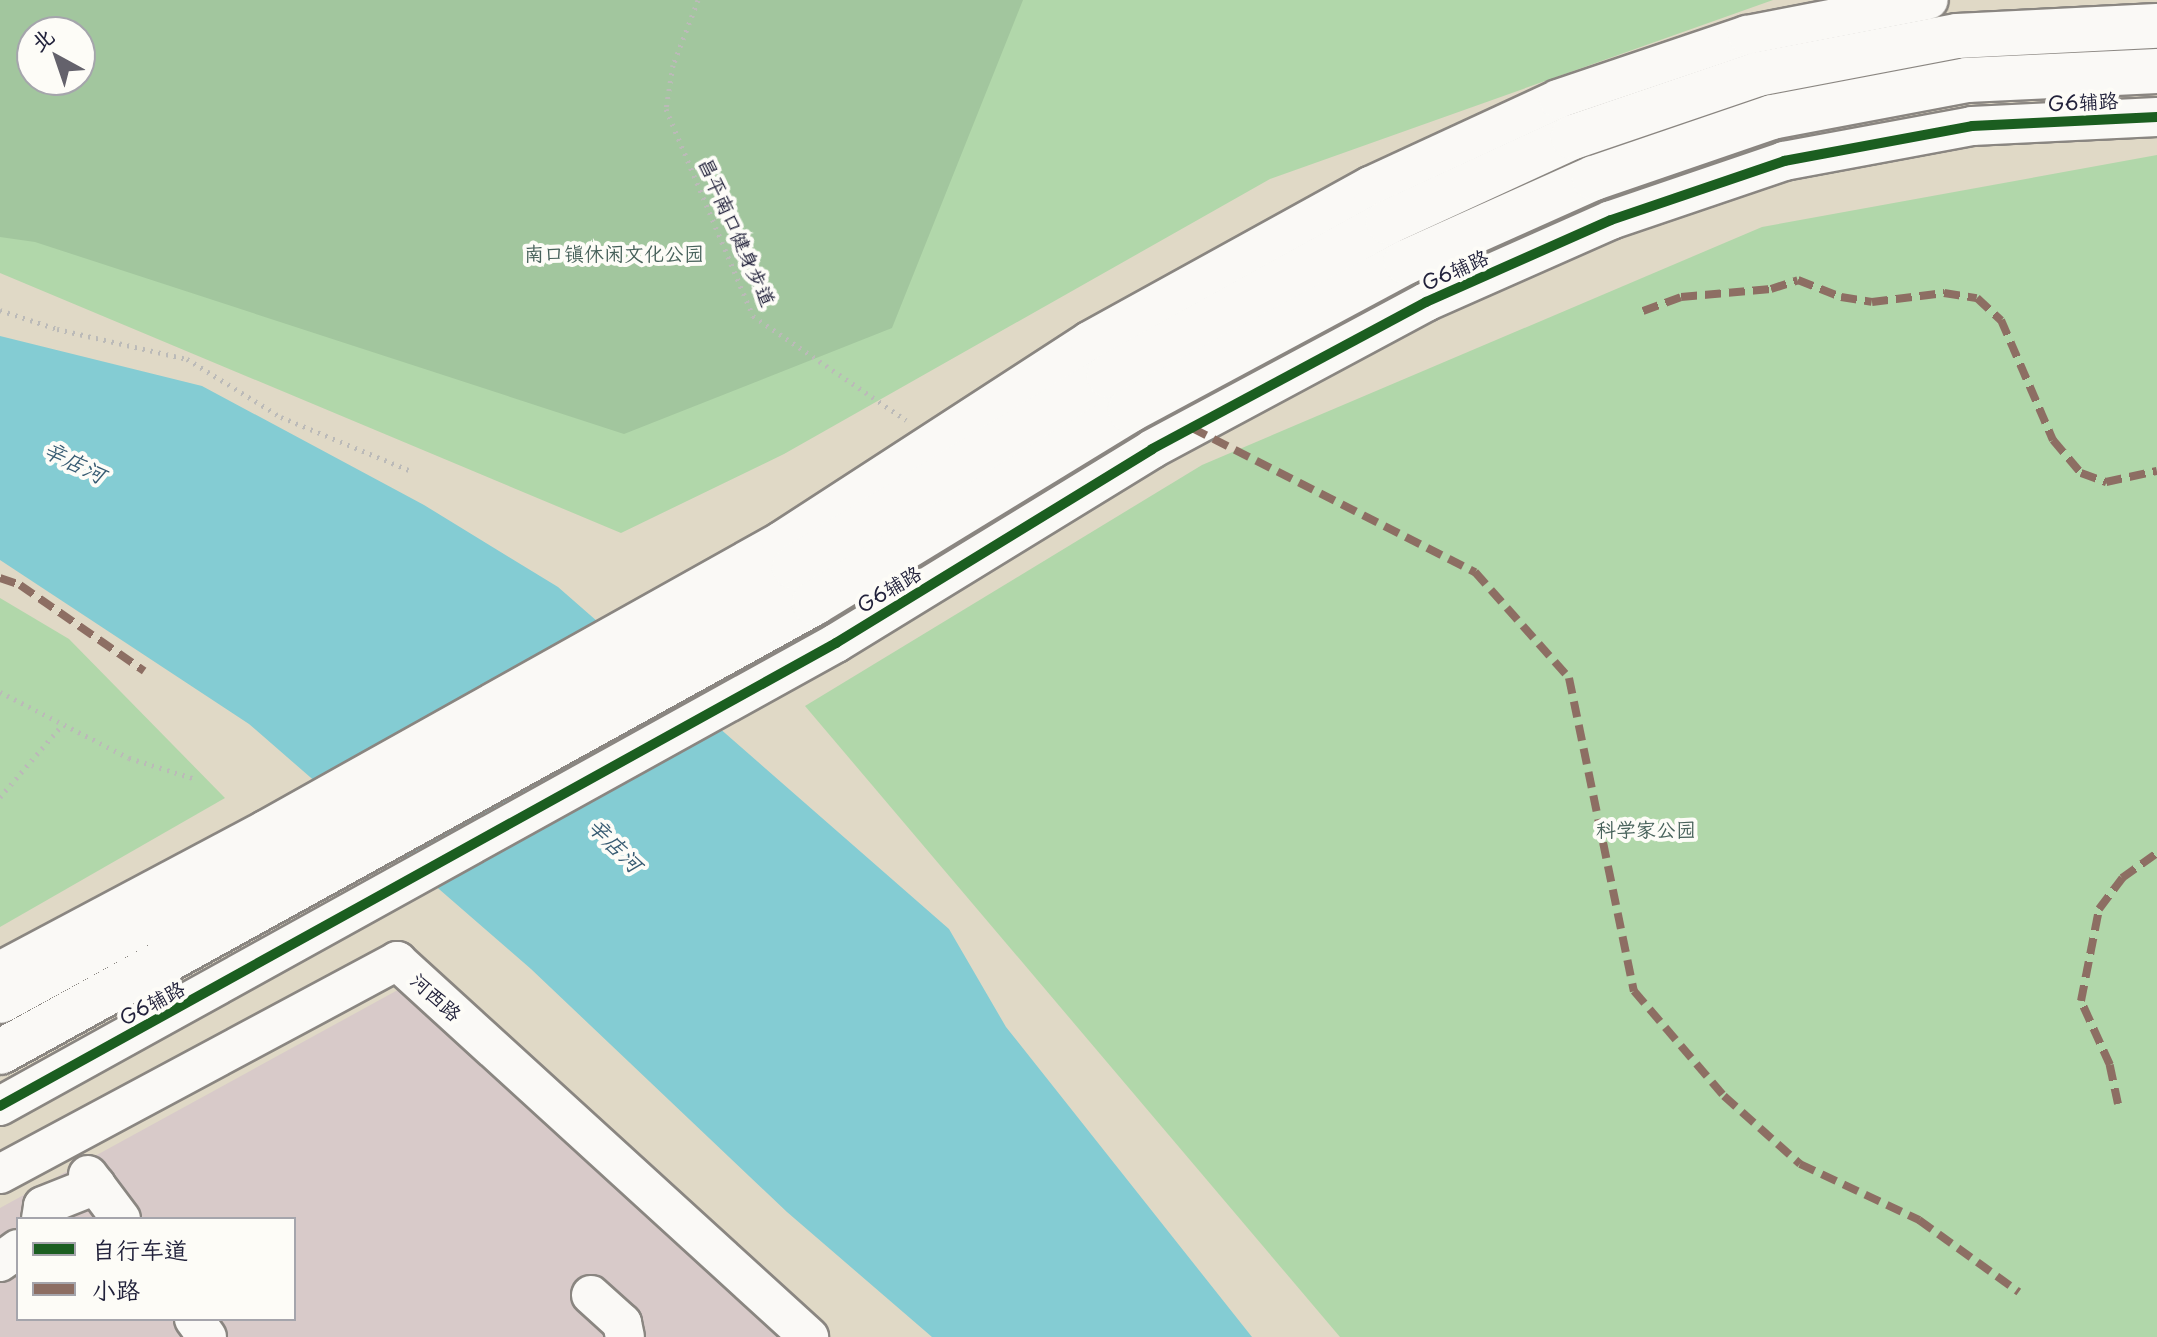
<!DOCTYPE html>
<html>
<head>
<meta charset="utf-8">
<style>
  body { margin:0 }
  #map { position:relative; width:2157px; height:1337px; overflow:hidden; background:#e0d9c6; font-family:"Playpen Sans","LXGW WenKai TC",sans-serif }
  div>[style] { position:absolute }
  .industrial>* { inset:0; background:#d8cac9 }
  .green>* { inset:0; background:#b1d7aa }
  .forest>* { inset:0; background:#a2c69e }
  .water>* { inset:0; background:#84ccd3 }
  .path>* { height:5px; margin-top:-2.5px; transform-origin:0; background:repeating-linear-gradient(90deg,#bbbab8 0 2px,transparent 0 8px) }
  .roads { filter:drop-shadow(2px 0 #8a8681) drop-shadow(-2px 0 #8a8681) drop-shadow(0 2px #8a8681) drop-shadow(0 -2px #8a8681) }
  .minor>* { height:38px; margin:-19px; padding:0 19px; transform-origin:19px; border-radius:19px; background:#faf9f6 }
  .major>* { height:44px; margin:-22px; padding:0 22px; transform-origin:22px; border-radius:22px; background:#faf9f6 }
  .quiet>* { height:8px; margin-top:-4px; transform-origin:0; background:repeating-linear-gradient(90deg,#8d6e63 0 16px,transparent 0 24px) }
  .cycleway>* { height:10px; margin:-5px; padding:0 5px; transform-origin:5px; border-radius:5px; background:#1b5e20 }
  span { translate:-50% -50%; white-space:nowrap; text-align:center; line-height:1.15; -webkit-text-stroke:8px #fdfcf7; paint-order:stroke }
  .street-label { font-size:20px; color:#22223b }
  .park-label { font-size:20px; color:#47615a }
  .water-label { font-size:22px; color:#375b72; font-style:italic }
  .legend { position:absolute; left:16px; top:1217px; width:280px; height:104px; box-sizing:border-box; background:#fdfcf7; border:2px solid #a5a5ac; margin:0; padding:10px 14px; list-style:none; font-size:24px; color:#22223b }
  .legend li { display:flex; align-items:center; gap:16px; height:40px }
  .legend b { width:40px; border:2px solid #a5a5ac }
  .north { position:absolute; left:16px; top:16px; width:80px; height:80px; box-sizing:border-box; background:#fdfcf7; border:2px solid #a5a5ac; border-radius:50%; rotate:320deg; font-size:22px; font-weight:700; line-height:32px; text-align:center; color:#22223b }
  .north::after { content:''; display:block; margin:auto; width:28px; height:36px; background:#64626c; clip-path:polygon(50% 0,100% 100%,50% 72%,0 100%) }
</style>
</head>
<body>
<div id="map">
  <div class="industrial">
    <div style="clip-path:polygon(evenodd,416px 980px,790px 1337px,0 1337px,0 1208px,416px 980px,18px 1219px,294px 1219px,294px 1319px,18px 1319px,18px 1219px)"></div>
  </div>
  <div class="green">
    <div style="clip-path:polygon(evenodd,0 0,1773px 0,1270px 179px,784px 454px,621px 533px,0 273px,0 0,32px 32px,80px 32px,80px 80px,32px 80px,32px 32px)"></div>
    <div style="clip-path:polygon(2157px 155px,2157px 1337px,1340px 1337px,805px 706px,1202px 465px,1762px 227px)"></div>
    <div style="clip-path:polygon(0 598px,69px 639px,225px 798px,0 927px)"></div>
  </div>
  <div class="forest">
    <div style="clip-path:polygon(evenodd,0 0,1023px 0,892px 328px,624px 434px,35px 242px,0 237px,0 0,32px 32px,80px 32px,80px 80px,32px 80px,32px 32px)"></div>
  </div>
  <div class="water">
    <div style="clip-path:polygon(0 336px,202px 386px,424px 505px,558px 587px,949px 929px,1006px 1027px,1252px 1337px,932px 1337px,787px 1212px,531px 969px,249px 724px,0 560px)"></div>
  </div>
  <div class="path">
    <div style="left:698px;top:0;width:70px;rotate:111deg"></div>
    <div style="left:673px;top:65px;width:45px;rotate:99deg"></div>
    <div style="left:666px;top:109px;width:225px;rotate:67.2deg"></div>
    <div style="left:753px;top:316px;width:185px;rotate:34.2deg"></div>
    <div style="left:0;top:310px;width:60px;rotate:18.4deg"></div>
    <div style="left:57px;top:329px;width:133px;rotate:13deg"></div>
    <div style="left:187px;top:359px;width:110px;rotate:31.7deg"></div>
    <div style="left:281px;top:417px;width:139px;rotate:22.5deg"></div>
    <div style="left:0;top:692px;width:145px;rotate:27.1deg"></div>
    <div style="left:129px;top:758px;width:67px;rotate:17.4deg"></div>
    <div style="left:0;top:797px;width:96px;rotate:-49.2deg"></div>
  </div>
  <div class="roads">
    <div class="minor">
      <div style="left:0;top:971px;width:300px;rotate:-28deg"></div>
      <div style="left:265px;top:830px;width:591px;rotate:-29.25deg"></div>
      <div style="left:781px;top:541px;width:367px;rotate:-33deg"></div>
      <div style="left:1089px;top:341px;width:321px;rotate:-28.9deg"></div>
      <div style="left:1370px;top:186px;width:207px;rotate:-24.8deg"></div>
      <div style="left:1558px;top:99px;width:200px;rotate:-18.7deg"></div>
      <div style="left:1747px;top:35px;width:185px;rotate:-10.9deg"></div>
      <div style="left:0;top:1106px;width:956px;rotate:-28.98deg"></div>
      <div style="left:836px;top:643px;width:371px;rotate:-31.5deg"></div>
      <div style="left:1152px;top:449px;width:311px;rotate:-28.2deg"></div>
      <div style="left:1426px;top:302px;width:202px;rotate:-23.9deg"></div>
      <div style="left:1611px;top:220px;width:183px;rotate:-18.8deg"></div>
      <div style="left:1784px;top:161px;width:191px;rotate:-10.5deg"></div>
      <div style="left:1972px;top:126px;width:185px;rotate:-2.8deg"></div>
      <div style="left:0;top:1174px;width:451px;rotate:-28.2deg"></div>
      <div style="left:397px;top:961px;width:558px;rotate:42.38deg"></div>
      <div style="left:88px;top:1175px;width:55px;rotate:53.1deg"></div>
      <div style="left:41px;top:1219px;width:13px;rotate:-81deg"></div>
      <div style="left:43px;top:1206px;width:57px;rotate:-21.6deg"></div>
      <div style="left:0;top:1262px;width:22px;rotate:-36deg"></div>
      <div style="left:591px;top:1295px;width:42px;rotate:42.1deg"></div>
      <div style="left:622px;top:1323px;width:14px;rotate:78deg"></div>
      <div style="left:194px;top:1319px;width:22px;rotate:54deg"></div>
    </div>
    <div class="major">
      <div style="left:0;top:1001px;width:905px;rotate:-28.66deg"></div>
      <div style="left:794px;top:567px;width:368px;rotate:-31.2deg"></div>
      <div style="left:1109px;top:376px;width:319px;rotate:-28.9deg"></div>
      <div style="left:1388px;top:222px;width:204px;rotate:-24.7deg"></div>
      <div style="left:1573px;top:137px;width:195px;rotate:-18.8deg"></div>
      <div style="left:1758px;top:74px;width:203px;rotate:-10.8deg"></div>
      <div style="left:1957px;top:36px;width:200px;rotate:-2.9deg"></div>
      <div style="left:0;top:1052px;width:930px;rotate:-28.88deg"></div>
      <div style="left:814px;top:603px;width:370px;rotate:-31.4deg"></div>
      <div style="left:1130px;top:410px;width:313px;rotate:-28.2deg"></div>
      <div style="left:1406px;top:262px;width:206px;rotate:-24.1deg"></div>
      <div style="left:1594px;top:178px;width:188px;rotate:-18.9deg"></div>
      <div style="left:1772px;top:117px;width:198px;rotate:-10.7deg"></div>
      <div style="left:1967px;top:80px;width:190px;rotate:-2.7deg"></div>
    </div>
  </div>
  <div class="quiet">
    <div style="left:1643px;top:311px;width:40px;rotate:-20.2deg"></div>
    <div style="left:1681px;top:297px;width:90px;rotate:-5.1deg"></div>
    <div style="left:1771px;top:289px;width:28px;rotate:-18deg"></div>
    <div style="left:1798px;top:280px;width:46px;rotate:21.6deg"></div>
    <div style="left:1841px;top:297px;width:31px;rotate:9deg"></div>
    <div style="left:1872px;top:302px;width:73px;rotate:-7.1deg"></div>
    <div style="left:1944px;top:293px;width:33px;rotate:9deg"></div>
    <div style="left:1977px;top:298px;width:33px;rotate:43deg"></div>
    <div style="left:2001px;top:320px;width:131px;rotate:66.6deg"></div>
    <div style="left:2053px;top:440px;width:43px;rotate:49.7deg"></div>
    <div style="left:2081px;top:473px;width:27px;rotate:20deg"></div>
    <div style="left:2106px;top:482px;width:52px;rotate:-12.2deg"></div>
    <div style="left:1192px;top:428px;width:318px;rotate:27deg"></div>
    <div style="left:1475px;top:572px;width:142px;rotate:48.4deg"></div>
    <div style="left:1569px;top:678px;width:320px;rotate:78.3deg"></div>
    <div style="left:1634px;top:991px;width:138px;rotate:49.4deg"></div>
    <div style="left:1724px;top:1096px;width:102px;rotate:41.8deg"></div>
    <div style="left:1800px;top:1164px;width:132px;rotate:25.2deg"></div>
    <div style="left:1919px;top:1220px;width:123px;rotate:35.8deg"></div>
    <div style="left:0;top:578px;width:21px;rotate:19deg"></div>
    <div style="left:20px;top:585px;width:151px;rotate:34.7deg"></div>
    <div style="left:2118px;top:1104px;width:40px;rotate:-102deg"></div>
    <div style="left:2110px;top:1065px;width:70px;rotate:-114.4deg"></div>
    <div style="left:2081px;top:1001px;width:94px;rotate:-78.9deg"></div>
    <div style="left:2099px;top:909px;width:39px;rotate:-53deg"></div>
    <div style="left:2122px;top:878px;width:43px;rotate:-35.5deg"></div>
  </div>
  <div class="cycleway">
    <div style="left:0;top:1106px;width:956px;rotate:-28.98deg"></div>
    <div style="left:836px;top:643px;width:371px;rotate:-31.5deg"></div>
    <div style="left:1152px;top:449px;width:311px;rotate:-28.2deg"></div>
    <div style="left:1426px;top:302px;width:202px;rotate:-23.9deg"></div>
    <div style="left:1611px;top:220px;width:183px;rotate:-18.8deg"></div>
    <div style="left:1784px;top:161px;width:191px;rotate:-10.5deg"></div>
    <div style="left:1972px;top:126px;width:185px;rotate:-2.8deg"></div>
  </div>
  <div class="street-label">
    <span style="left:2083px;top:102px;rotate:-3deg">G6辅路</span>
    <span style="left:737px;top:232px;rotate:66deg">昌平南口健身步道</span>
    <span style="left:1455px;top:270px;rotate:-24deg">G6辅路</span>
    <span style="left:889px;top:589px;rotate:-31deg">G6辅路</span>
    <span style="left:436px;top:997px;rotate:42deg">河西路</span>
    <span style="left:152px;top:1003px;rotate:-28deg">G6辅路</span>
  </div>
  <div class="park-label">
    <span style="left:614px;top:253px">南口镇休闲文化公园</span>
    <span style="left:1646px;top:829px">科学家公园</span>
  </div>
  <div class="water-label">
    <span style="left:75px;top:461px;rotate:26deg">辛店河</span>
    <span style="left:616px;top:844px;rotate:45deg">辛店河</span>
  </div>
  <ul class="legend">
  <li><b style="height:10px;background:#1b5e20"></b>自行车道</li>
  <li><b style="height:10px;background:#8d6e63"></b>小路</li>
  </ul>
  <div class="north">北</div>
</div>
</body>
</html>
